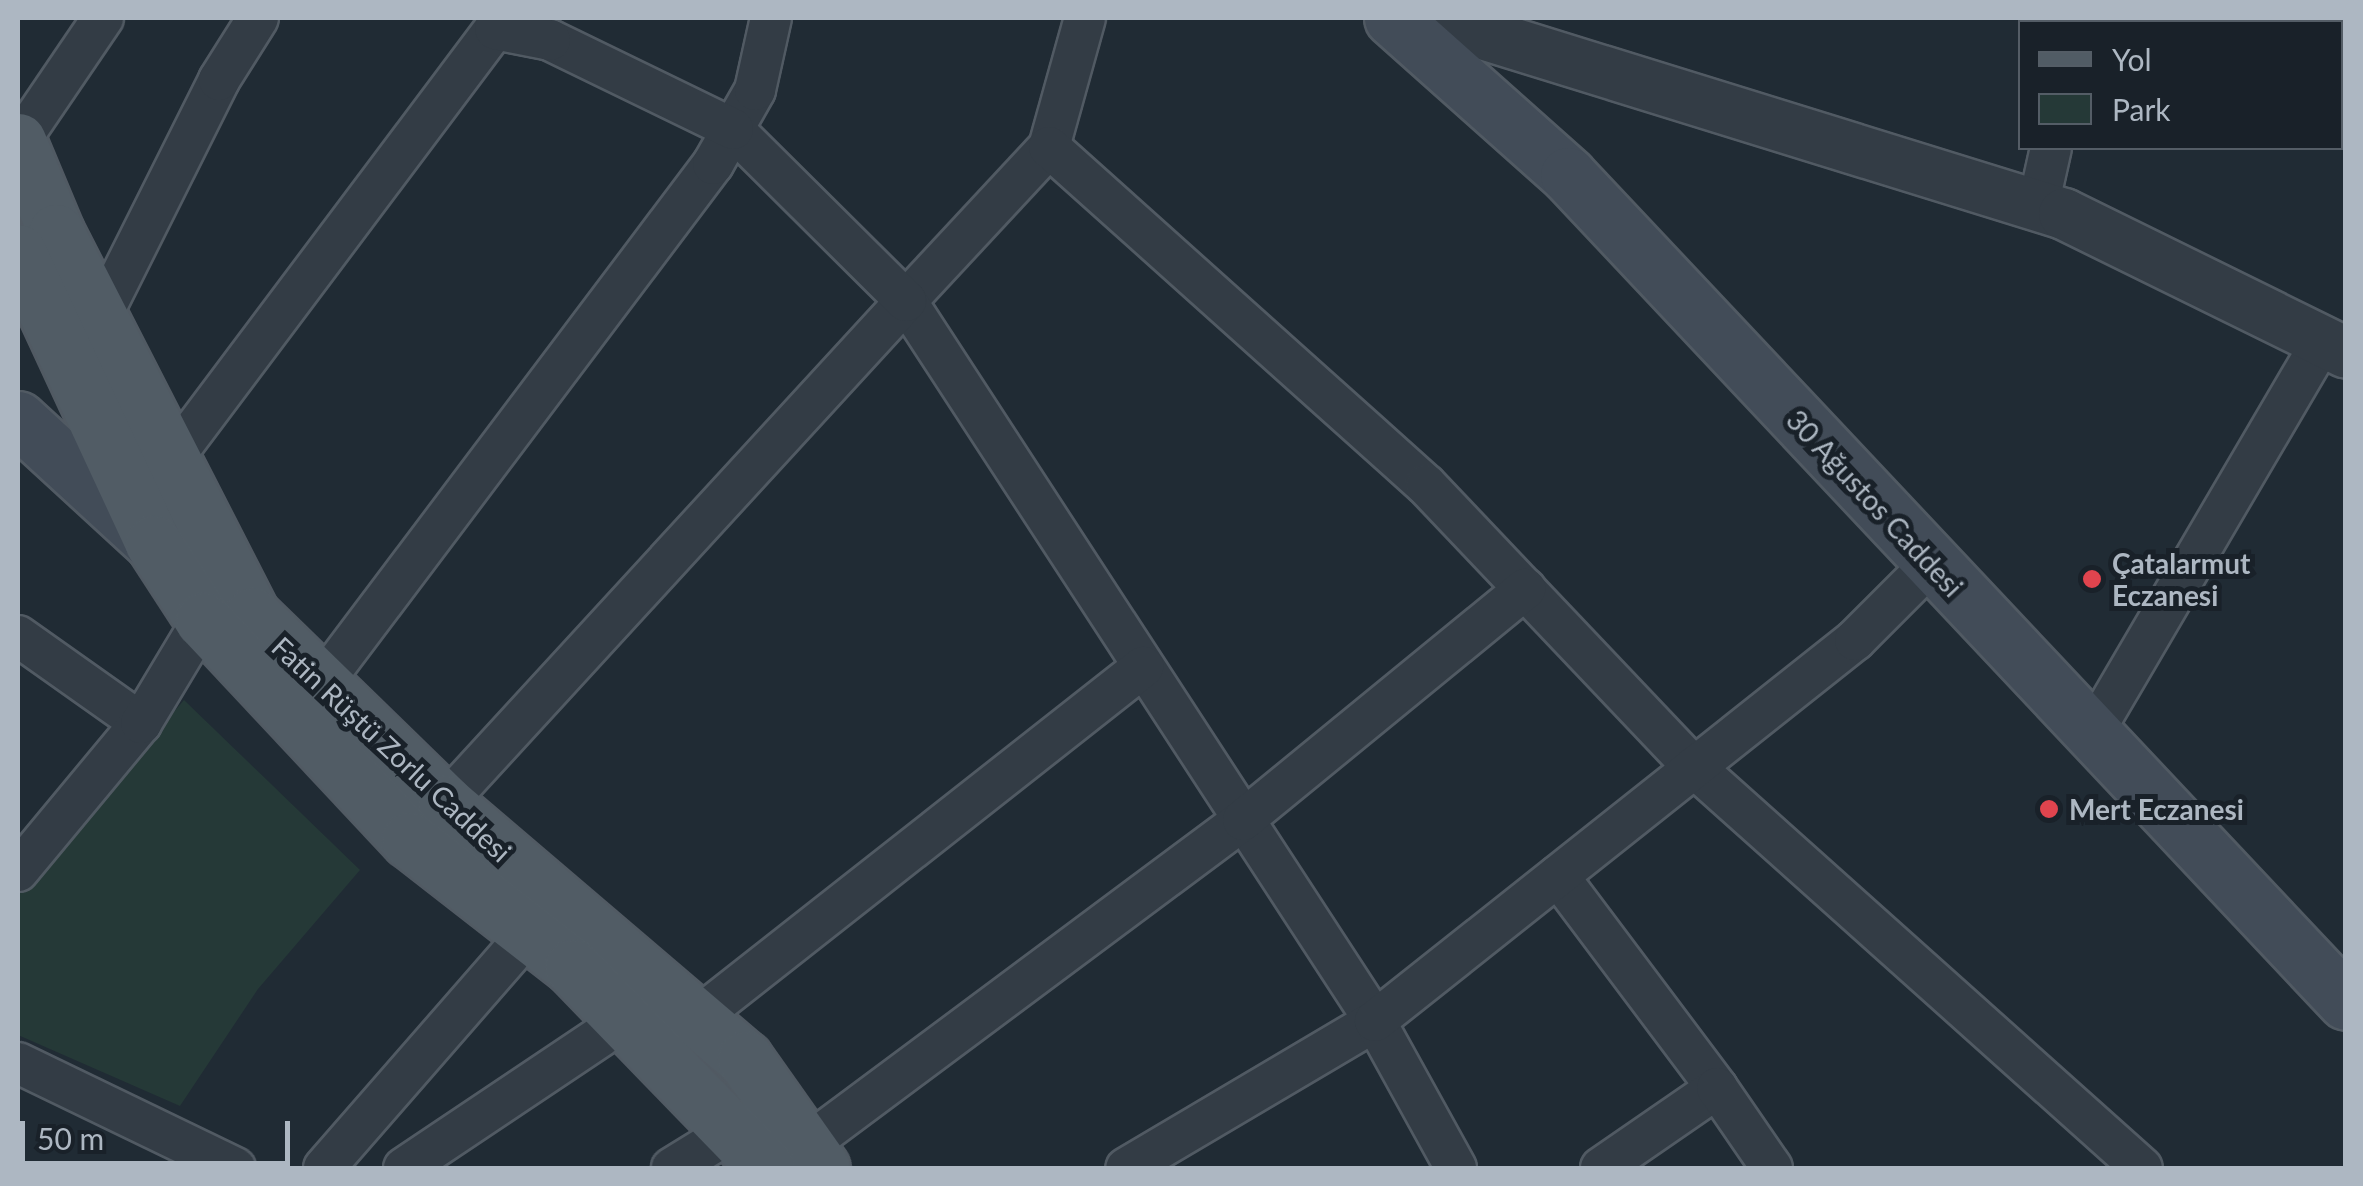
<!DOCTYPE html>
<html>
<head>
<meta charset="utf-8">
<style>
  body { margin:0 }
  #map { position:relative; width:2363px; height:1186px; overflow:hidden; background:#202b34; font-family:Lato,sans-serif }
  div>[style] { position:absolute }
  .green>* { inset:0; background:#253937 }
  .roads { filter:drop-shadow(2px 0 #515a63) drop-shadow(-2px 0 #515a63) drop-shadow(0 2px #515a63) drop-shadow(0 -2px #515a63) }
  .minor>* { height:40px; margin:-20px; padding:0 20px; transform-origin:20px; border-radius:20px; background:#333c45 }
  .tertiary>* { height:50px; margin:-25px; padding:0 25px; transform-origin:25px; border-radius:25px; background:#333c45 }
  .secondary>* { height:55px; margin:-27.5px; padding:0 27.5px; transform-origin:27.5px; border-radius:27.5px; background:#424c58 }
  .primary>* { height:55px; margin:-27.5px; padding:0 27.5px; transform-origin:27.5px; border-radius:27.5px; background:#515c65 }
  .dots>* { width:28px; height:28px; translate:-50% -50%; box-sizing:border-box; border:5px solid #192129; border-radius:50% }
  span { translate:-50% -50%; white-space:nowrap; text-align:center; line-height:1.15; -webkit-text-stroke:10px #192129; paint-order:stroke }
  .street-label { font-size:28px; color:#adb7c2 }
  .poi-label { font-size:28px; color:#adb7c2; font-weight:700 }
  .left { translate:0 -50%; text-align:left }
  .frame { position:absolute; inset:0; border:20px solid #adb7c2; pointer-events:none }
  .legend { position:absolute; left:2018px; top:20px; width:325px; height:130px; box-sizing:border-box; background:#192129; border:2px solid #545d66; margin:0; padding:12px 18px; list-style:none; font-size:30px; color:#adb7c2 }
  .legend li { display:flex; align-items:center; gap:20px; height:50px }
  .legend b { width:50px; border:2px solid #545d66 }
  .scale { position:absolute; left:20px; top:1121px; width:270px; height:45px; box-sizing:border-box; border:5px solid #adb7c2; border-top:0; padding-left:12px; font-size:30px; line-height:35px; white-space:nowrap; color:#adb7c2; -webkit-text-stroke:8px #192129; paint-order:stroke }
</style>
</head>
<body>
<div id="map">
  <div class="green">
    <div style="clip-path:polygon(184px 700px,360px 870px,258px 989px,180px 1106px,18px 1035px,18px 894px)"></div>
  </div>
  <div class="roads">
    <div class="minor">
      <div style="left:1085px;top:18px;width:134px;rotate:105.6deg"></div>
      <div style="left:1049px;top:147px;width:210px;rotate:132.9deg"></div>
      <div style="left:906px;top:301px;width:859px;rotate:56.92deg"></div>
      <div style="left:1375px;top:1021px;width:289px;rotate:149.4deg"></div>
      <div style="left:2081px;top:22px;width:4px;rotate:-76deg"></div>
      <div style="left:18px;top:143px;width:151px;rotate:-55.8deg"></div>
      <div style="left:1049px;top:147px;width:506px;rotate:41.88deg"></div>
      <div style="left:1426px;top:485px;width:389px;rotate:46.5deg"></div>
      <div style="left:1694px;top:767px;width:601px;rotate:41.83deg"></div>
      <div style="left:2038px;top:206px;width:59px;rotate:-77.4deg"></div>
      <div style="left:102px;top:314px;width:262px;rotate:-63.4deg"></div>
      <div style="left:219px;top:80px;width:73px;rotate:-57.8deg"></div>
      <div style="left:172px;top:459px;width:551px;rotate:-53.11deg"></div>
      <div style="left:18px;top:636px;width:151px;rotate:35.3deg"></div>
      <div style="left:319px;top:687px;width:655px;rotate:-53.01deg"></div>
      <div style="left:713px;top:164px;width:85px;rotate:-60.4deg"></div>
      <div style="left:755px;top:90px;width:74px;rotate:-77.5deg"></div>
      <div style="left:2092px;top:734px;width:456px;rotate:-59.6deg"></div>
      <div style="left:445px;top:803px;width:682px;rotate:-47.44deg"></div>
      <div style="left:906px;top:301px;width:244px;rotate:-135.2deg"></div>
      <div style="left:733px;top:129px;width:203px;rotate:-154.1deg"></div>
      <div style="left:550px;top:40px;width:56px;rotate:-168.7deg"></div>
      <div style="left:18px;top:871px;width:192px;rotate:-50.3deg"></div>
      <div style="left:141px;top:723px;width:120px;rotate:-59deg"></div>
      <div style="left:1558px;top:876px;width:265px;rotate:53.1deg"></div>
      <div style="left:1717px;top:1088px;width:141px;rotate:145.4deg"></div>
      <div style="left:697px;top:1018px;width:568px;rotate:-38.2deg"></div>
      <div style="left:18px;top:1063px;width:241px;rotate:25.8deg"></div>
      <div style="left:1717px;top:1088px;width:97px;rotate:55.5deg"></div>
      <div style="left:808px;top:1144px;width:542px;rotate:-36.68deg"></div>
      <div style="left:1243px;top:820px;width:365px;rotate:-39.3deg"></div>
      <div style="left:324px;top:1168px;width:283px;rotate:-48.9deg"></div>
      <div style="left:404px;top:1168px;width:237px;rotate:-33.8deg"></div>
      <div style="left:672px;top:1168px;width:73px;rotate:-31.5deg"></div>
      <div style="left:1456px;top:1168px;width:168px;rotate:-118.9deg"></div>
      <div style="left:1375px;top:1021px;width:613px;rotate:-38.44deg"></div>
      <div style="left:1855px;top:640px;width:109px;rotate:-45deg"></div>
    </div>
    <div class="tertiary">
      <div style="left:1431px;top:18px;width:663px;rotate:17.2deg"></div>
      <div style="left:2064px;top:214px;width:314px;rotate:26.2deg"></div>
    </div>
    <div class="secondary">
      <div style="left:1392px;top:18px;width:236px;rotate:41.7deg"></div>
      <div style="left:1568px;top:175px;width:1135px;rotate:46.75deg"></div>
      <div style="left:18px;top:419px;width:183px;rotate:42.6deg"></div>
    </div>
    <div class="primary">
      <div style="left:18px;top:141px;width:99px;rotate:67.3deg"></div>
      <div style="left:56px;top:232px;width:430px;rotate:62.9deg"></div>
      <div style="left:252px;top:615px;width:269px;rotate:44.2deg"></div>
      <div style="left:445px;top:803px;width:394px;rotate:40.5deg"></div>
      <div style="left:745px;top:1059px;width:133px;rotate:54.8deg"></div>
      <div style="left:18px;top:252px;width:321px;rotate:65.1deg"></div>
      <div style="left:153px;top:543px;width:92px;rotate:57deg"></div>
      <div style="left:203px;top:620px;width:301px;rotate:46.9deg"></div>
      <div style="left:409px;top:840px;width:207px;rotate:37.9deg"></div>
      <div style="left:572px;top:967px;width:280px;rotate:45.9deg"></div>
    </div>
  </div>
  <div class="dots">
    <div style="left:2092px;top:579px;background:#e0444e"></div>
    <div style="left:2049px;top:809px;background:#e0444e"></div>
  </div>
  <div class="street-label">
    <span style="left:1875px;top:503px;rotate:47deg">30 Ağustos Caddesi</span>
    <span style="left:392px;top:749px;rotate:43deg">Fatin Rüştü Zorlu Caddesi</span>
  </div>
  <div class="poi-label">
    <span class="left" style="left:2112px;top:579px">Çatalarmut<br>Eczanesi</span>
    <span class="left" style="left:2069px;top:809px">Mert Eczanesi</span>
  </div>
  <div class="frame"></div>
  <ul class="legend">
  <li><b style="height:12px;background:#515c65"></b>Yol</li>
  <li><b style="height:28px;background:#253937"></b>Park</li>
  </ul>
  <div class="scale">50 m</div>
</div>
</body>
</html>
